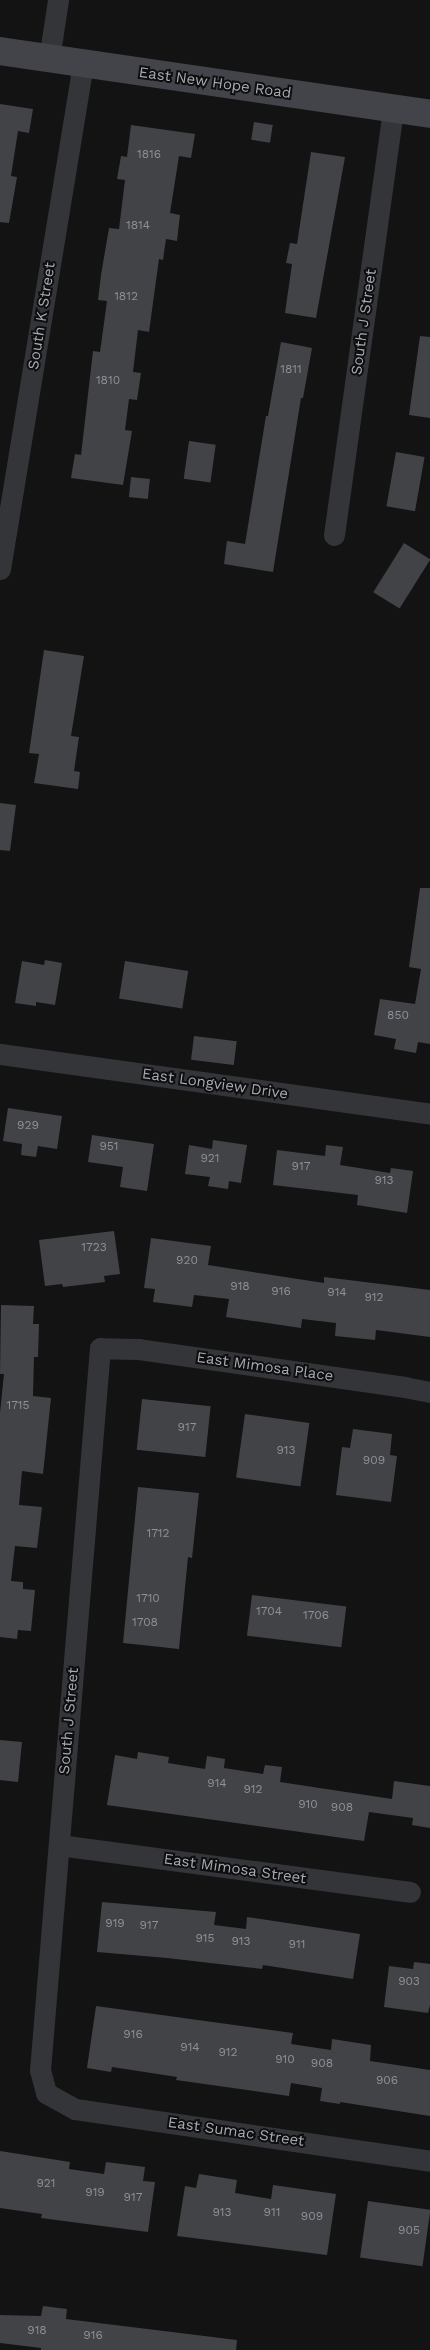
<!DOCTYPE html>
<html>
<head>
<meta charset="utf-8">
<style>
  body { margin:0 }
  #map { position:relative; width:430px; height:2350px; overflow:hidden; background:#131314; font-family:"Work Sans",sans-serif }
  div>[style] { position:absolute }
  .building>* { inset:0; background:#424347; transform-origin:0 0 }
  .street>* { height:21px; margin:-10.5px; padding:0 10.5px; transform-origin:10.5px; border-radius:10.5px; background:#343539 }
  .secondary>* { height:28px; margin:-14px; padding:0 14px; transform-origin:14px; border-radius:14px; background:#424449 }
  span { translate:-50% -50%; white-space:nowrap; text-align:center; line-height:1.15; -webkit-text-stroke:4px #0e0e0f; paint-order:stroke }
  .number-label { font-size:12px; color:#8d9098 }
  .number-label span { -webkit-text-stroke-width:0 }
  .street-label { font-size:15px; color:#a6aab3 }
</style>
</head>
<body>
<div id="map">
  <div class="building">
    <div style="clip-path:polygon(0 104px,33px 109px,29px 133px,18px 131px,11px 176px,17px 177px,9px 223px,0 222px)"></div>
    <div style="left:254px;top:122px;width:19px;height:18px;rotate:9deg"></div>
    <div style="clip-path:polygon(131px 125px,195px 134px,191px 158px,179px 156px,170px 213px,180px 215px,177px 241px,166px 239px,163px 260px,159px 259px,149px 332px,138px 330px,133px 372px,141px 373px,137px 400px,129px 399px,125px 430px,132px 431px,123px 485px,71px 478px,75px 454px,81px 455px,93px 351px,100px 352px,107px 301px,98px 300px,101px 275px,109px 228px,119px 229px,125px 180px,117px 179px,121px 156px,127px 157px)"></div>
    <div style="clip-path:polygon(311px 152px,345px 157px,316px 318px,285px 313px,292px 264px,286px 263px,290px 243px,297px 244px)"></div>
    <div style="clip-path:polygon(420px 336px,430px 337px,430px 418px,409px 415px)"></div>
    <div style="clip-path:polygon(281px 342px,312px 348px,303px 398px,301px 398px,273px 572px,224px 564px,227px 541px,245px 544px,266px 416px,268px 416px)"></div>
    <div style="left:189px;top:441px;width:27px;height:38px;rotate:8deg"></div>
    <div style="left:396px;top:452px;width:29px;height:55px;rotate:10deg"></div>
    <div style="left:131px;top:477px;width:19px;height:20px;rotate:6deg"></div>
    <div style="left:404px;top:543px;width:31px;height:58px;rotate:32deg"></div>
    <div style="clip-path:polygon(44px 650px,84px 656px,71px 736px,79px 737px,74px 771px,80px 772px,78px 789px,34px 783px,39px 754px,29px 753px)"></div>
    <div style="clip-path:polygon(0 803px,16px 805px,10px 851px,0 850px)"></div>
    <div style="clip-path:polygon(420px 888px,430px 888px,430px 1044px,418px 1042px,416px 1053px,394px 1049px,396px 1039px,374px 1035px,380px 999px,415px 1004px,421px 969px,409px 967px)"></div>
    <div style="clip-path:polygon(45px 960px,62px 963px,55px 1005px,36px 1002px,36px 1006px,15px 1003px,22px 961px,44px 965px)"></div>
    <div style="left:125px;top:961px;width:64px;height:38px;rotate:9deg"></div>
    <div style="left:194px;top:1036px;width:43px;height:24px;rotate:7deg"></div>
    <div style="clip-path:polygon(8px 1108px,62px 1116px,57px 1149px,38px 1146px,36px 1157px,21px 1155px,22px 1144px,3px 1141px)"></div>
    <div style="clip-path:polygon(92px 1135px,154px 1144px,147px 1191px,120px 1187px,123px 1167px,88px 1162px)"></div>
    <div style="clip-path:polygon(213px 1140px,247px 1145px,241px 1183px,229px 1181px,228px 1189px,208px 1186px,210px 1177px,185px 1174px,189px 1145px,212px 1149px)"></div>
    <div style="clip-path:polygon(326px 1145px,343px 1147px,340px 1165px,390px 1173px,391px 1168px,413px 1171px,407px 1213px,357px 1205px,358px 1195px,273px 1185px,277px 1150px,325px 1156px)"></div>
    <div style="clip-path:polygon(114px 1231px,120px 1274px,104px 1276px,105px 1282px,63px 1287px,62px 1284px,45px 1286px,39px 1240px)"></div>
    <div style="clip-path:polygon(151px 1238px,211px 1246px,208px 1265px,324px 1283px,324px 1277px,430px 1290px,430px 1337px,376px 1330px,375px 1340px,335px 1336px,336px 1323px,302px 1319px,301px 1328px,226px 1317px,229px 1299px,194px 1295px,192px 1307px,153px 1302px,155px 1289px,144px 1288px)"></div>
    <div style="clip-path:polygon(1px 1305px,34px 1306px,33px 1324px,39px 1324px,38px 1357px,34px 1357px,33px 1396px,51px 1398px,43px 1474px,22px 1471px,19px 1505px,42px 1507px,37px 1548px,15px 1546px,11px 1581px,23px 1582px,23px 1589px,35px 1590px,31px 1631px,18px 1630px,17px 1639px,0 1637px,0 1413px,4px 1374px,0 1374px)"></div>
    <div style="left:142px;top:1399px;width:69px;height:51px;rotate:6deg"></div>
    <div style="left:245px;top:1414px;width:65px;height:64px;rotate:8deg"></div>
    <div style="clip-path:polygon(353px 1429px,392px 1434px,390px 1455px,397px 1456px,391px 1502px,336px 1495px,342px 1447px,350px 1448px)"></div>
    <div style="clip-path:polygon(138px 1487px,199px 1493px,192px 1558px,188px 1557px,179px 1649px,123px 1643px)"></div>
    <div style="left:252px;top:1595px;width:95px;height:41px;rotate:7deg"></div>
    <div style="clip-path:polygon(0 1740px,22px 1742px,18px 1782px,0 1780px)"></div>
    <div style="clip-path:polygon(138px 1752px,169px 1757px,168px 1763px,205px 1769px,207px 1756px,225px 1759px,224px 1768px,263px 1774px,265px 1765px,282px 1767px,280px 1782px,392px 1799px,394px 1781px,430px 1786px,430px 1828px,412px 1825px,413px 1818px,369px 1812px,364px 1841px,107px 1805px,115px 1755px,137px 1759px)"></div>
    <div style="clip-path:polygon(102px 1902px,216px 1912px,214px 1925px,246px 1929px,247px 1917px,360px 1934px,353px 1979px,263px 1965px,262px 1969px,167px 1958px,97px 1952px)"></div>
    <div style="clip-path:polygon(414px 1962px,430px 1964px,430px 2005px,428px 2013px,384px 2007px,389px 1966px,413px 1969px)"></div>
    <div style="clip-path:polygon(96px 2006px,293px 2033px,291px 2044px,331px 2050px,332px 2039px,371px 2045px,370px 2061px,430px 2070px,430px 2116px,340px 2102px,340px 2104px,320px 2101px,322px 2088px,291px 2083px,289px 2096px,176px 2080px,177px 2077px,112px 2067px,111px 2072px,87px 2068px)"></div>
    <div style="clip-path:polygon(0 2151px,70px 2162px,69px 2169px,104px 2174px,106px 2162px,145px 2167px,143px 2181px,155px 2182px,148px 2232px,41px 2218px,42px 2214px,0 2208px)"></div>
    <div style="clip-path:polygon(199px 2174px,237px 2180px,235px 2193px,271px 2199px,273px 2185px,336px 2194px,327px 2255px,177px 2236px,185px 2186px,196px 2188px)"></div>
    <div style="left:368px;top:2201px;width:63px;height:57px;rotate:8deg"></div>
    <div style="clip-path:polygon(43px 2306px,67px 2309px,66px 2319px,237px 2340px,236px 2350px,41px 2350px,41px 2348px,0 2343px,0 2315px,41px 2316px)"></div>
  </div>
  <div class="street">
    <div style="left:49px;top:59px;width:60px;rotate:-81.3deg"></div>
    <div style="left:334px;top:535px;width:429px;rotate:-82.1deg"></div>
    <div style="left:0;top:569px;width:512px;rotate:-80.67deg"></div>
    <div style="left:0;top:1054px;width:434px;rotate:7.9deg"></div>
    <div style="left:430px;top:1392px;width:25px;rotate:-169deg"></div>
    <div style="left:405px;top:1387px;width:269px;rotate:-171.9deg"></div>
    <div style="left:139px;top:1349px;width:39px;rotate:-179deg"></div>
    <div style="left:100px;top:1348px;width:724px;rotate:94.75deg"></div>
    <div style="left:40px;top:2070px;width:24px;rotate:75deg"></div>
    <div style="left:46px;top:2093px;width:33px;rotate:29deg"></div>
    <div style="left:75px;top:2109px;width:359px;rotate:8.3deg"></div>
    <div style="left:59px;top:1845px;width:354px;rotate:7.6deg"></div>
  </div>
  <div class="secondary">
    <div style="left:0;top:51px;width:435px;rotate:8.3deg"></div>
  </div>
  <div class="number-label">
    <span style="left:149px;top:155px">1816</span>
    <span style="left:138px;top:226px">1814</span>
    <span style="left:126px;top:297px">1812</span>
    <span style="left:291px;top:370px">1811</span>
    <span style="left:108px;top:381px">1810</span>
    <span style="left:398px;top:1016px">850</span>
    <span style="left:28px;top:1126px">929</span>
    <span style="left:109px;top:1147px">951</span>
    <span style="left:210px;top:1159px">921</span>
    <span style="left:301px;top:1167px">917</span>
    <span style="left:384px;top:1181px">913</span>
    <span style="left:94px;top:1248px">1723</span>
    <span style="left:187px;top:1261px">920</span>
    <span style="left:240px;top:1287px">918</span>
    <span style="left:281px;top:1292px">916</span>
    <span style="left:337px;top:1293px">914</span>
    <span style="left:374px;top:1298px">912</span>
    <span style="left:18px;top:1406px">1715</span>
    <span style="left:187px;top:1428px">917</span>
    <span style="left:286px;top:1451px">913</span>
    <span style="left:374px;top:1461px">909</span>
    <span style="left:158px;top:1534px">1712</span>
    <span style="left:148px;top:1599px">1710</span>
    <span style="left:269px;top:1612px">1704</span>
    <span style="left:316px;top:1616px">1706</span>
    <span style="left:145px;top:1623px">1708</span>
    <span style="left:217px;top:1784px">914</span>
    <span style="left:253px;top:1790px">912</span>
    <span style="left:308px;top:1805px">910</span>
    <span style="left:342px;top:1808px">908</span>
    <span style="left:115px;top:1924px">919</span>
    <span style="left:149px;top:1926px">917</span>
    <span style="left:205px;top:1939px">915</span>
    <span style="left:241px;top:1942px">913</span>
    <span style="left:297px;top:1945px">911</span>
    <span style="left:409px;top:1982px">903</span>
    <span style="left:133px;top:2035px">916</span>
    <span style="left:190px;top:2048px">914</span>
    <span style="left:228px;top:2053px">912</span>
    <span style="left:285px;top:2060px">910</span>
    <span style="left:322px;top:2064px">908</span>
    <span style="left:387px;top:2081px">906</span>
    <span style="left:46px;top:2184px">921</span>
    <span style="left:95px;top:2193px">919</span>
    <span style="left:133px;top:2198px">917</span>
    <span style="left:222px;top:2213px">913</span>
    <span style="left:272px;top:2213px">911</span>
    <span style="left:312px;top:2217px">909</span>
    <span style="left:409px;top:2231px">905</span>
    <span style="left:37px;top:2331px">918</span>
    <span style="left:93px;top:2336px">916</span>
  </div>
  <div class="street-label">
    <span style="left:215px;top:83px;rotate:8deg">East New Hope Road</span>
    <span style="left:42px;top:316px;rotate:-81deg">South K Street</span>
    <span style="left:364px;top:322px;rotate:-82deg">South J Street</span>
    <span style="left:215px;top:1084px;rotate:8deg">East Longview Drive</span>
    <span style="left:265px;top:1367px;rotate:8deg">East Mimosa Place</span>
    <span style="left:69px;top:1721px;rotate:-85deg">South J Street</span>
    <span style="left:235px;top:1869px;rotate:8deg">East Mimosa Street</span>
    <span style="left:236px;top:2132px;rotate:8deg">East Sumac Street</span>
  </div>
</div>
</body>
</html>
